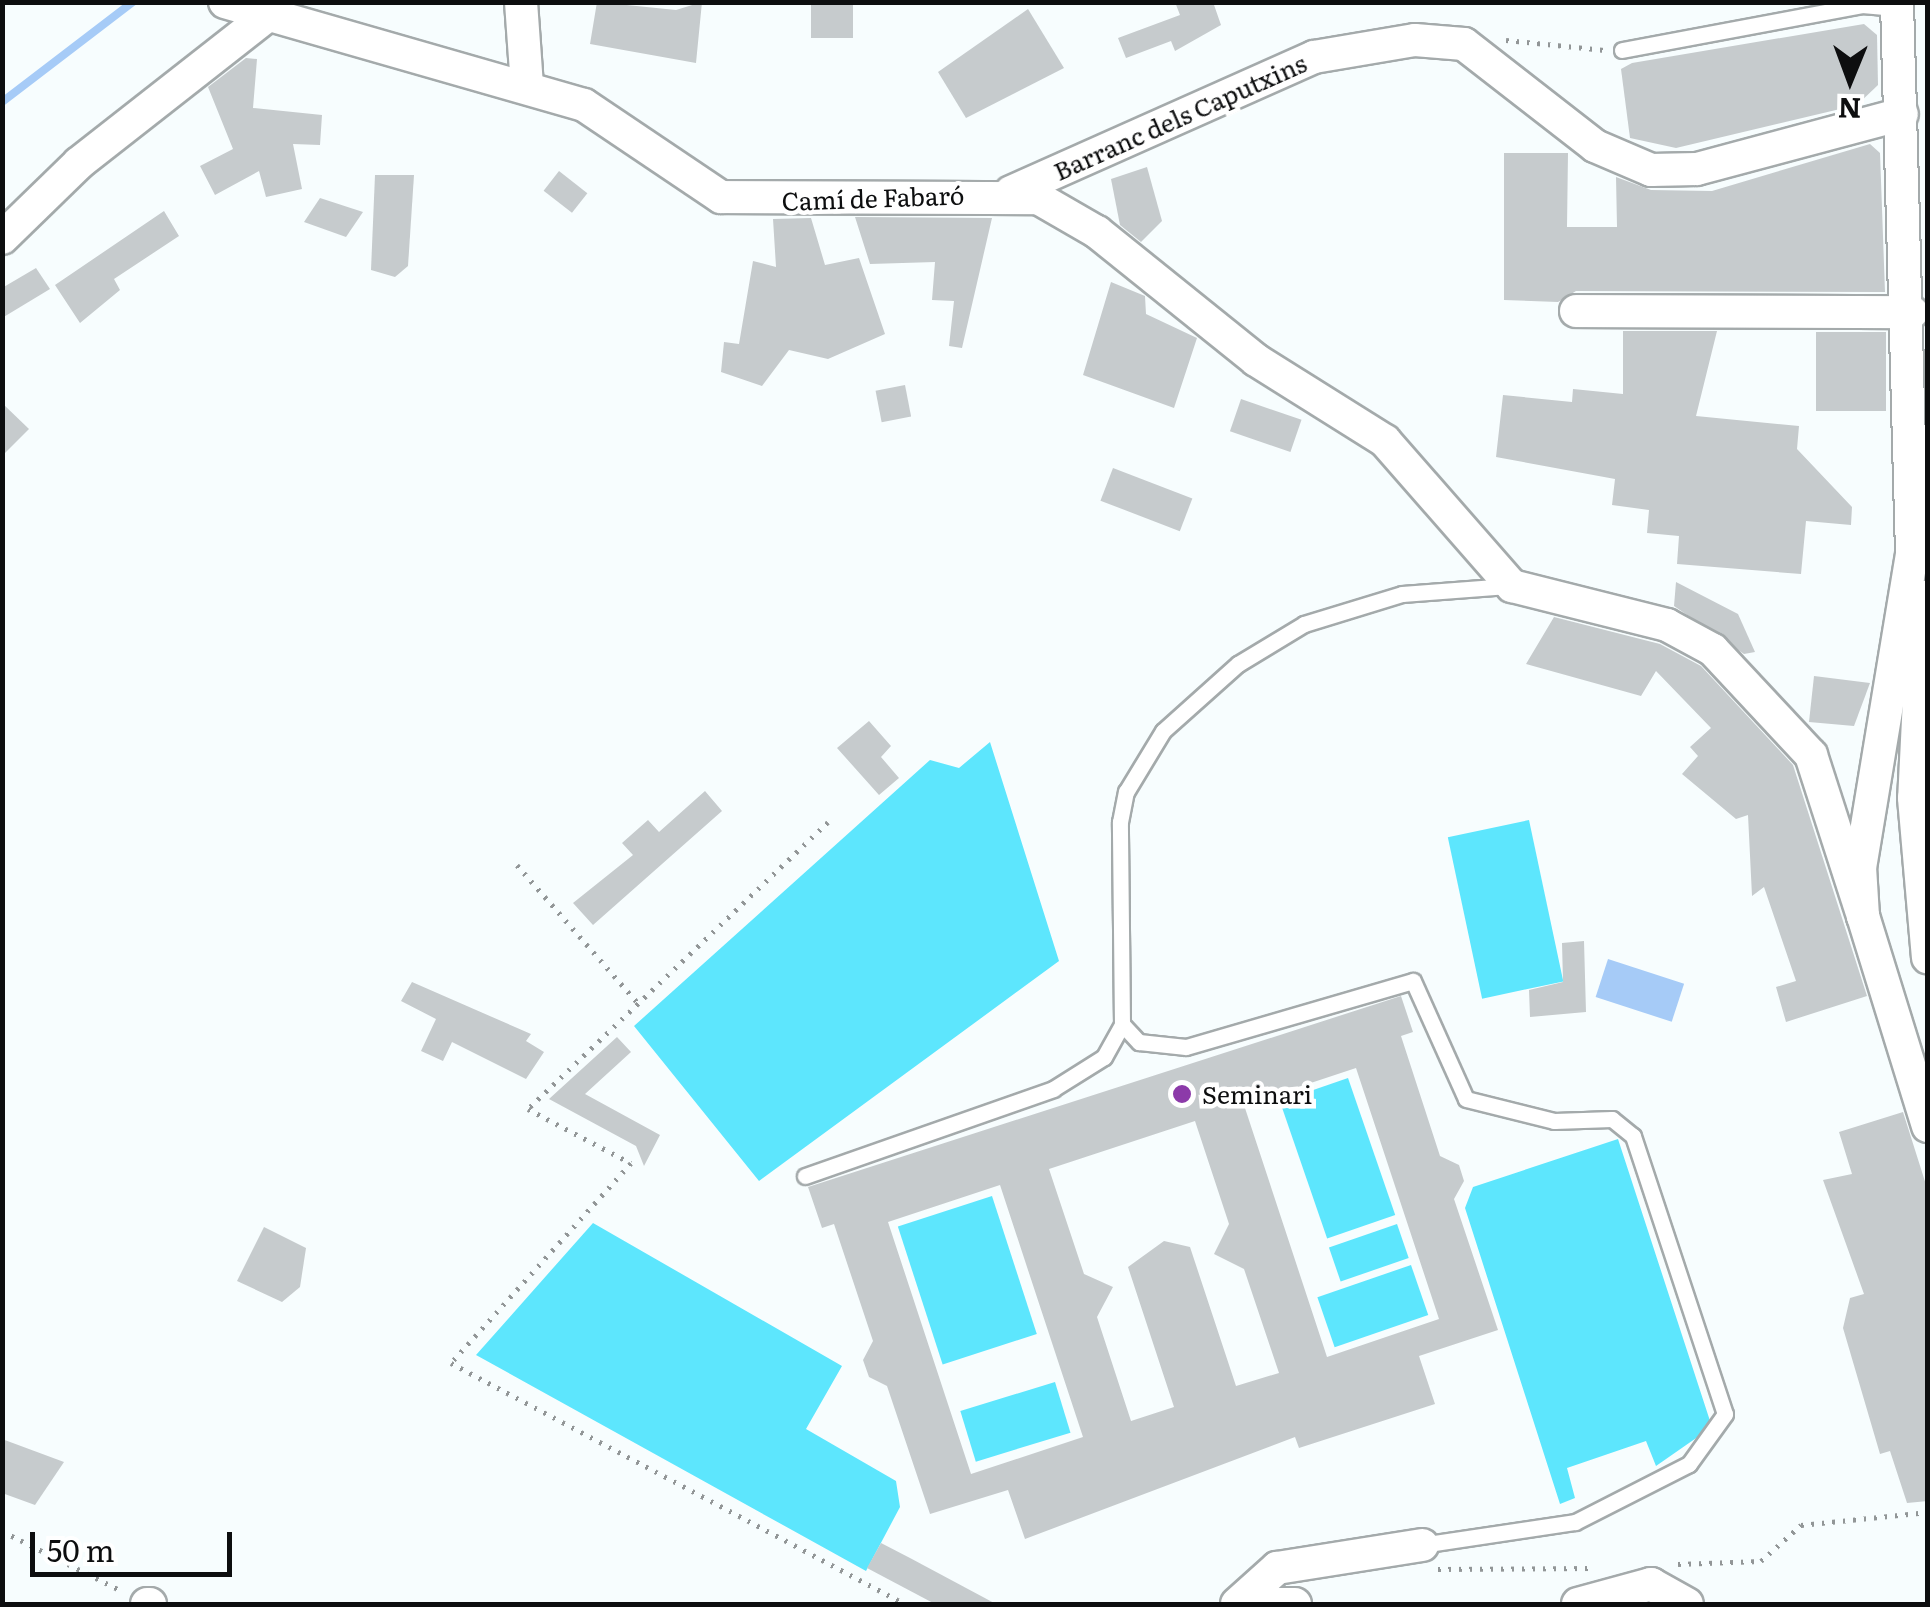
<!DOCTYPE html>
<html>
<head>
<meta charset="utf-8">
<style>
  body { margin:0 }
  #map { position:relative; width:1930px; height:1607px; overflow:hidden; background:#f7fdfe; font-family:Literata,serif }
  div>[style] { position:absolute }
  .green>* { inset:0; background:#5de6fd; transform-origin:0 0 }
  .water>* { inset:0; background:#a6cbf7; transform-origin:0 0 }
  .stream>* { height:8px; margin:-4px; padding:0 4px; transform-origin:4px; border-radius:4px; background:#a6cbf7 }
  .building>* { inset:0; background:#c6cbcd; transform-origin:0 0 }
  .path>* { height:5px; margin-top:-2.5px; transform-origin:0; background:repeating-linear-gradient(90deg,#929697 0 2.5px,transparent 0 10.5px) }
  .roads { filter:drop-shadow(2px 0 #a4aaab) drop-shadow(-2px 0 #a4aaab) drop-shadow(0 2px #a4aaab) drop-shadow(0 -2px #a4aaab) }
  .service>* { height:15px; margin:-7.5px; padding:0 7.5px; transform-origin:7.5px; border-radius:7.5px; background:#fff }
  .minor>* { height:32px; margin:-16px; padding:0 16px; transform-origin:16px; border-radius:16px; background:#fff }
  .dots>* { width:28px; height:28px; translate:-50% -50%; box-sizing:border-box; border:5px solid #fff; border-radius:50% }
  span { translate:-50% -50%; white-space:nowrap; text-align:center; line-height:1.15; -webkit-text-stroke:9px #fff; paint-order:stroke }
  .street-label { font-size:25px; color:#0d0e0f }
  .poi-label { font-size:25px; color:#0d0e0f }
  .left { translate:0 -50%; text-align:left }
  .frame { position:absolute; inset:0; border:5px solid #0d0e0f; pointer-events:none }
  .north { position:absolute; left:1800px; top:30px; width:100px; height:100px; -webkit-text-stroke:8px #fff; paint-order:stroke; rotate:181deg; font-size:28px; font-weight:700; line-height:40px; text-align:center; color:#0d0e0f }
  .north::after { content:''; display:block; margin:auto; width:35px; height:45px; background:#0d0e0f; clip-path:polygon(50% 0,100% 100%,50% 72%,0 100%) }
  .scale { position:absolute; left:30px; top:1532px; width:202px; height:45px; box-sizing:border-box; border:5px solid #0d0e0f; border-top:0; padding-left:12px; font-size:30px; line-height:35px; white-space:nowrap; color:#0d0e0f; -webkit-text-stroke:8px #fff; paint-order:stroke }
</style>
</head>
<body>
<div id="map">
  <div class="green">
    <div style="clip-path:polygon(990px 742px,1059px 961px,759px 1181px,634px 1026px,930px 760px,959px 768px)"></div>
    <div style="left:1529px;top:820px;width:165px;height:83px;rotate:78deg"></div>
    <div style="left:1348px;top:1078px;width:145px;height:72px;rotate:71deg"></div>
    <div style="clip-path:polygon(1618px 1139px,1712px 1427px,1656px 1466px,1646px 1441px,1567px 1468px,1575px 1498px,1560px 1504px,1465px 1208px,1473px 1187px)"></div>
    <div style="left:992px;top:1196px;width:145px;height:99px;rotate:72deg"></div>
    <div style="clip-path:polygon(593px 1223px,842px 1366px,806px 1429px,896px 1481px,900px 1507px,866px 1571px,476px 1355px)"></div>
    <div style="left:1397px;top:1224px;width:36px;height:72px;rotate:71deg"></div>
    <div style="left:1411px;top:1265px;width:53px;height:99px;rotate:71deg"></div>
    <div style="left:1055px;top:1382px;width:53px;height:99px;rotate:73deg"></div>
  </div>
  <div class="water">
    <div style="left:1608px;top:959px;width:80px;height:40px;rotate:18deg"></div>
  </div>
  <div class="stream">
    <div style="left:2px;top:102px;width:165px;rotate:-37.4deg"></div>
  </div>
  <div class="building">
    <div style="clip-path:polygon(597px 2px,676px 10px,702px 2px,696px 63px,590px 44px)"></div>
    <div style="left:811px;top:2px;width:42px;height:36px"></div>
    <div style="clip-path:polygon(1175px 2px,1213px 2px,1221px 25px,1175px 51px,1171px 41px,1126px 58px,1118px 38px,1180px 15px)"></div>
    <div style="clip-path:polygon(1028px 9px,1064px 68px,966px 118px,938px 72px)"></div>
    <div style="clip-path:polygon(1864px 24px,1877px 35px,1878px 85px,1857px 105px,1676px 148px,1630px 138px,1621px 69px,1632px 63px)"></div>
    <div style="clip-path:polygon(246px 58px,257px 59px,253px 108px,322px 115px,320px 145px,293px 144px,302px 189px,266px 197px,259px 171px,215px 195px,200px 166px,233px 149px,208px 87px)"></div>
    <div style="clip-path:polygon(1870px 144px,1880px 153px,1885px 292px,1576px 291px,1558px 302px,1504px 300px,1504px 153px,1568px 153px,1567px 227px,1617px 227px,1616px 177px,1651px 190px,1712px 191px)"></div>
    <div style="clip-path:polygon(1147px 167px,1162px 221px,1141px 242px,1120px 225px,1111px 179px)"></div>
    <div style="left:559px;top:171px;width:36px;height:25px;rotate:38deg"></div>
    <div style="clip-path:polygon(375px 175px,414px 175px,408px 266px,395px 277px,371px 270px)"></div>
    <div style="clip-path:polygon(320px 198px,363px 212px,346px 237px,304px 222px)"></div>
    <div style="clip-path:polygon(164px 211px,179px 236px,114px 279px,120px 290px,80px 323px,55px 285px)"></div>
    <div style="clip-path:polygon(855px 217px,992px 218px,962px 348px,949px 346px,954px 301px,932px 300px,935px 262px,870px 264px)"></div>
    <div style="clip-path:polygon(811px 218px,825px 265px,859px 258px,885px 334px,828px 359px,789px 350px,762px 386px,721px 372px,724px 342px,739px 344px,753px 261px,776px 267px,773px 219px)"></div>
    <div style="clip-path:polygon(36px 268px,50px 289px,2px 318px,2px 288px)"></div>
    <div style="clip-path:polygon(1111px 282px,1145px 296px,1146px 314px,1197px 338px,1174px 408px,1083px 375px)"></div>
    <div style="clip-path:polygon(1623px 331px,1717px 331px,1696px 416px,1799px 426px,1797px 449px,1852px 507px,1851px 525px,1806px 521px,1801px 574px,1677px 564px,1679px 536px,1647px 533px,1649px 510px,1612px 505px,1615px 479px,1496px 457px,1503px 395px,1572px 402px,1573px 389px,1623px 394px)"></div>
    <div style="left:1816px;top:332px;width:70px;height:79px"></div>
    <div style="left:905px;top:385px;width:32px;height:30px;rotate:79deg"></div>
    <div style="left:1241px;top:399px;width:64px;height:34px;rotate:19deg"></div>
    <div style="clip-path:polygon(2px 403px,29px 429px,2px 456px)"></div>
    <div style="left:1113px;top:468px;width:85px;height:35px;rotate:21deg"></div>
    <div style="clip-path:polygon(1676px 582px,1738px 614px,1755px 652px,1744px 654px,1674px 606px)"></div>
    <div style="clip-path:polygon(1554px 617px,1660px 644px,1701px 666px,1793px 765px,1867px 996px,1786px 1022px,1776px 987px,1796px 981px,1764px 887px,1752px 896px,1748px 815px,1736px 819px,1682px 774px,1698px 756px,1690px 747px,1711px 728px,1656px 671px,1641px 696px,1526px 664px)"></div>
    <div style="clip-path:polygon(1814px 676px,1870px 683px,1854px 726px,1809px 722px)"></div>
    <div style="clip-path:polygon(869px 721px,891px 746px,881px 757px,899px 778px,879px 795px,837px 748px)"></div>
    <div style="clip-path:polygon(705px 791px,722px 811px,593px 925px,573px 903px,633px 855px,622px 843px,648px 820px,659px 832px)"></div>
    <div style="clip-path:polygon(1584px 941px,1586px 1012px,1530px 1017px,1529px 990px,1563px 982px,1562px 943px)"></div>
    <div style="clip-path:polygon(412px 982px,531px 1034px,526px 1041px,544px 1052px,526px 1079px,452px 1042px,443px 1061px,421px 1051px,436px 1019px,401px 1001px)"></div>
    <div style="clip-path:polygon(evenodd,1401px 996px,1413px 1032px,1401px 1036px,1440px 1156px,1459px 1165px,1464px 1181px,1454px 1199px,1498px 1330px,1419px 1356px,1435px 1404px,1299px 1448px,1295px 1437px,1025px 1539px,1008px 1490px,930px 1514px,887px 1386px,869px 1377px,863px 1360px,873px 1341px,834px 1224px,822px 1228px,808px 1187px,1401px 996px,1356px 1068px,1439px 1319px,1327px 1357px,1244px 1105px,1356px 1068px,1401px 996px,1195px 1121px,1229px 1224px,1214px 1254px,1244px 1269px,1279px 1373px,1236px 1386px,1190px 1247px,1164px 1241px,1128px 1267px,1174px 1407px,1131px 1421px,1097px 1317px,1113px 1287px,1084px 1274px,1049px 1169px,1195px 1121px,1401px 996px,1000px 1185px,1083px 1437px,971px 1474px,888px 1222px,1000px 1185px)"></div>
    <div style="clip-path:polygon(617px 1037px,631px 1052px,585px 1094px,660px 1135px,644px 1166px,636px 1146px,549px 1099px)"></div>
    <div style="clip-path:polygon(1903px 1112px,1928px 1191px,1928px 1501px,1907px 1503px,1890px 1451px,1880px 1454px,1843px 1328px,1850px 1298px,1864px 1294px,1823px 1180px,1852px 1174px,1839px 1132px)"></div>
    <div style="clip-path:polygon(264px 1227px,306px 1248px,300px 1287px,282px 1302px,237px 1281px)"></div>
    <div style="clip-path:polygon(2px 1439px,64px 1462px,35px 1505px,2px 1493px)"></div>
    <div style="clip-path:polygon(881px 1543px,910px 1558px,996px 1604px,935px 1604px,867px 1568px)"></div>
  </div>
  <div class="path">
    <div style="left:1506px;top:40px;width:99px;rotate:5.8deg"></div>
    <div style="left:828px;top:822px;width:415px;rotate:136.3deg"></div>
    <div style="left:528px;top:1109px;width:116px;rotate:27.7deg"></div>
    <div style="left:631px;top:1163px;width:269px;rotate:132deg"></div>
    <div style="left:451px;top:1363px;width:514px;rotate:27.96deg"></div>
    <div style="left:517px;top:865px;width:184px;rotate:48.8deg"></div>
    <div style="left:2px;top:1531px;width:134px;rotate:26.6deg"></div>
    <div style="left:1678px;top:1564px;width:83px;rotate:-2.1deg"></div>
    <div style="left:1761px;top:1561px;width:54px;rotate:-42deg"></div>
    <div style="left:1801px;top:1525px;width:128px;rotate:-5.8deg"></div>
    <div style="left:1438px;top:1569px;width:154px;rotate:-0.4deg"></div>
  </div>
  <div class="roads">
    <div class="service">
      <div style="left:1622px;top:50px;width:244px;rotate:-10.6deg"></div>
      <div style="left:1862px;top:5px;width:34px;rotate:5deg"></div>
      <div style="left:1122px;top:1024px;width:202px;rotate:-90.6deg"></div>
      <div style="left:1120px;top:822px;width:31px;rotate:-79deg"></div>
      <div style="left:1126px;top:792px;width:71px;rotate:-58.8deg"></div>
      <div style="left:1163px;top:731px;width:101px;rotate:-41.8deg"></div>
      <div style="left:1238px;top:664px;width:77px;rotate:-31.2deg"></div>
      <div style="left:1304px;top:624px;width:102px;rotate:-17deg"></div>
      <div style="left:1402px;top:594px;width:106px;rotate:-4.3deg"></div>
      <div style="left:805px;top:1176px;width:263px;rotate:-19.3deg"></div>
      <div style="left:1053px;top:1089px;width:60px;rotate:-32.1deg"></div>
      <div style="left:1104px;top:1057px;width:38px;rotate:-61deg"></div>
      <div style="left:1122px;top:1024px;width:25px;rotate:47deg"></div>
      <div style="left:1139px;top:1042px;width:47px;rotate:6.1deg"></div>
      <div style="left:1186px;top:1047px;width:236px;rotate:-16.2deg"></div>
      <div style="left:1413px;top:981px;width:129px;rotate:65.8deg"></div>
      <div style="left:1466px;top:1099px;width:91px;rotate:14deg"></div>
      <div style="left:1554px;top:1121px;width:58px;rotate:-2deg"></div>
      <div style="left:1612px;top:1119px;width:27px;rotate:39deg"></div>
      <div style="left:1633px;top:1136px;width:293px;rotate:71.7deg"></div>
      <div style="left:1725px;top:1414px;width:62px;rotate:125.8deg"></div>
      <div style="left:1689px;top:1464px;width:128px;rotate:153deg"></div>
      <div style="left:1575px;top:1522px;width:155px;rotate:171.5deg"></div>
    </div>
    <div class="minor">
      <div style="left:225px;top:2px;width:373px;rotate:16deg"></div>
      <div style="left:584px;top:105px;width:165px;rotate:33.9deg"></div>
      <div style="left:721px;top:197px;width:317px;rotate:0.2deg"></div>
      <div style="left:1038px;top:198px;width:68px;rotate:30deg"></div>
      <div style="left:1097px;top:232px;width:204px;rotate:38.8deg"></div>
      <div style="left:1256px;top:360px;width:152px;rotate:32.1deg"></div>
      <div style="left:1385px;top:441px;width:193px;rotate:48.8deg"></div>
      <div style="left:1512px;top:586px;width:160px;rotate:14.1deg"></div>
      <div style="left:1667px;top:625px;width:52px;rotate:28.5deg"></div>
      <div style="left:1713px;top:650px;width:144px;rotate:47deg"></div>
      <div style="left:1811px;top:755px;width:169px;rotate:72.1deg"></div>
      <div style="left:521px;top:2px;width:83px;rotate:85.9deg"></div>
      <div style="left:1897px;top:2px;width:552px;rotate:88.44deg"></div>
      <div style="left:1912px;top:554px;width:317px;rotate:99.4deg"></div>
      <div style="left:1860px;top:867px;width:49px;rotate:86.5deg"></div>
      <div style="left:1863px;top:916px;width:220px;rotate:72.8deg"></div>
      <div style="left:1011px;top:192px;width:332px;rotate:-24deg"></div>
      <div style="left:1314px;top:57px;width:102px;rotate:-9.6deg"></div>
      <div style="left:1415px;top:40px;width:49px;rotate:4.7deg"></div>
      <div style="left:1464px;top:44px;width:166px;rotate:37.9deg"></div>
      <div style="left:1595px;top:146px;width:61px;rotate:23.2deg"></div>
      <div style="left:1651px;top:170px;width:46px;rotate:-1.2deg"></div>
      <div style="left:1697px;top:169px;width:212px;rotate:-15deg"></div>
      <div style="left:2px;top:238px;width:107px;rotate:-44.2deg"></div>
      <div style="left:79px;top:163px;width:240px;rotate:-38.1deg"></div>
      <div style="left:1576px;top:311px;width:336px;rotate:0.2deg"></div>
      <div style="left:1924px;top:597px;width:201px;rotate:92.8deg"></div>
      <div style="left:1914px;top:798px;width:160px;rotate:85deg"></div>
      <div style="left:147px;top:1604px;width:3px"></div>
      <div style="left:1237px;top:1604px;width:54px;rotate:-42deg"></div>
      <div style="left:1277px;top:1568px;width:147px;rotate:-9deg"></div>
      <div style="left:1239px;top:1604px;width:56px"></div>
      <div style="left:1578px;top:1604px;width:76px;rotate:-15.3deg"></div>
      <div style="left:1651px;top:1584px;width:41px;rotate:29.1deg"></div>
    </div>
  </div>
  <div class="dots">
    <div style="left:1182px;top:1094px;background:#8c3aa9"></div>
  </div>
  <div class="street-label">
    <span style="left:1180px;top:117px;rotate:-24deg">Barranc dels Caputxins</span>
    <span style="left:873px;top:198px;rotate:-2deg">Camí de Fabaró</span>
  </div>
  <div class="poi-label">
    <span class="left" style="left:1202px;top:1094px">Seminari</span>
  </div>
  <div class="frame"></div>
  <div class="north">N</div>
  <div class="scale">50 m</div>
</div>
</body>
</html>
